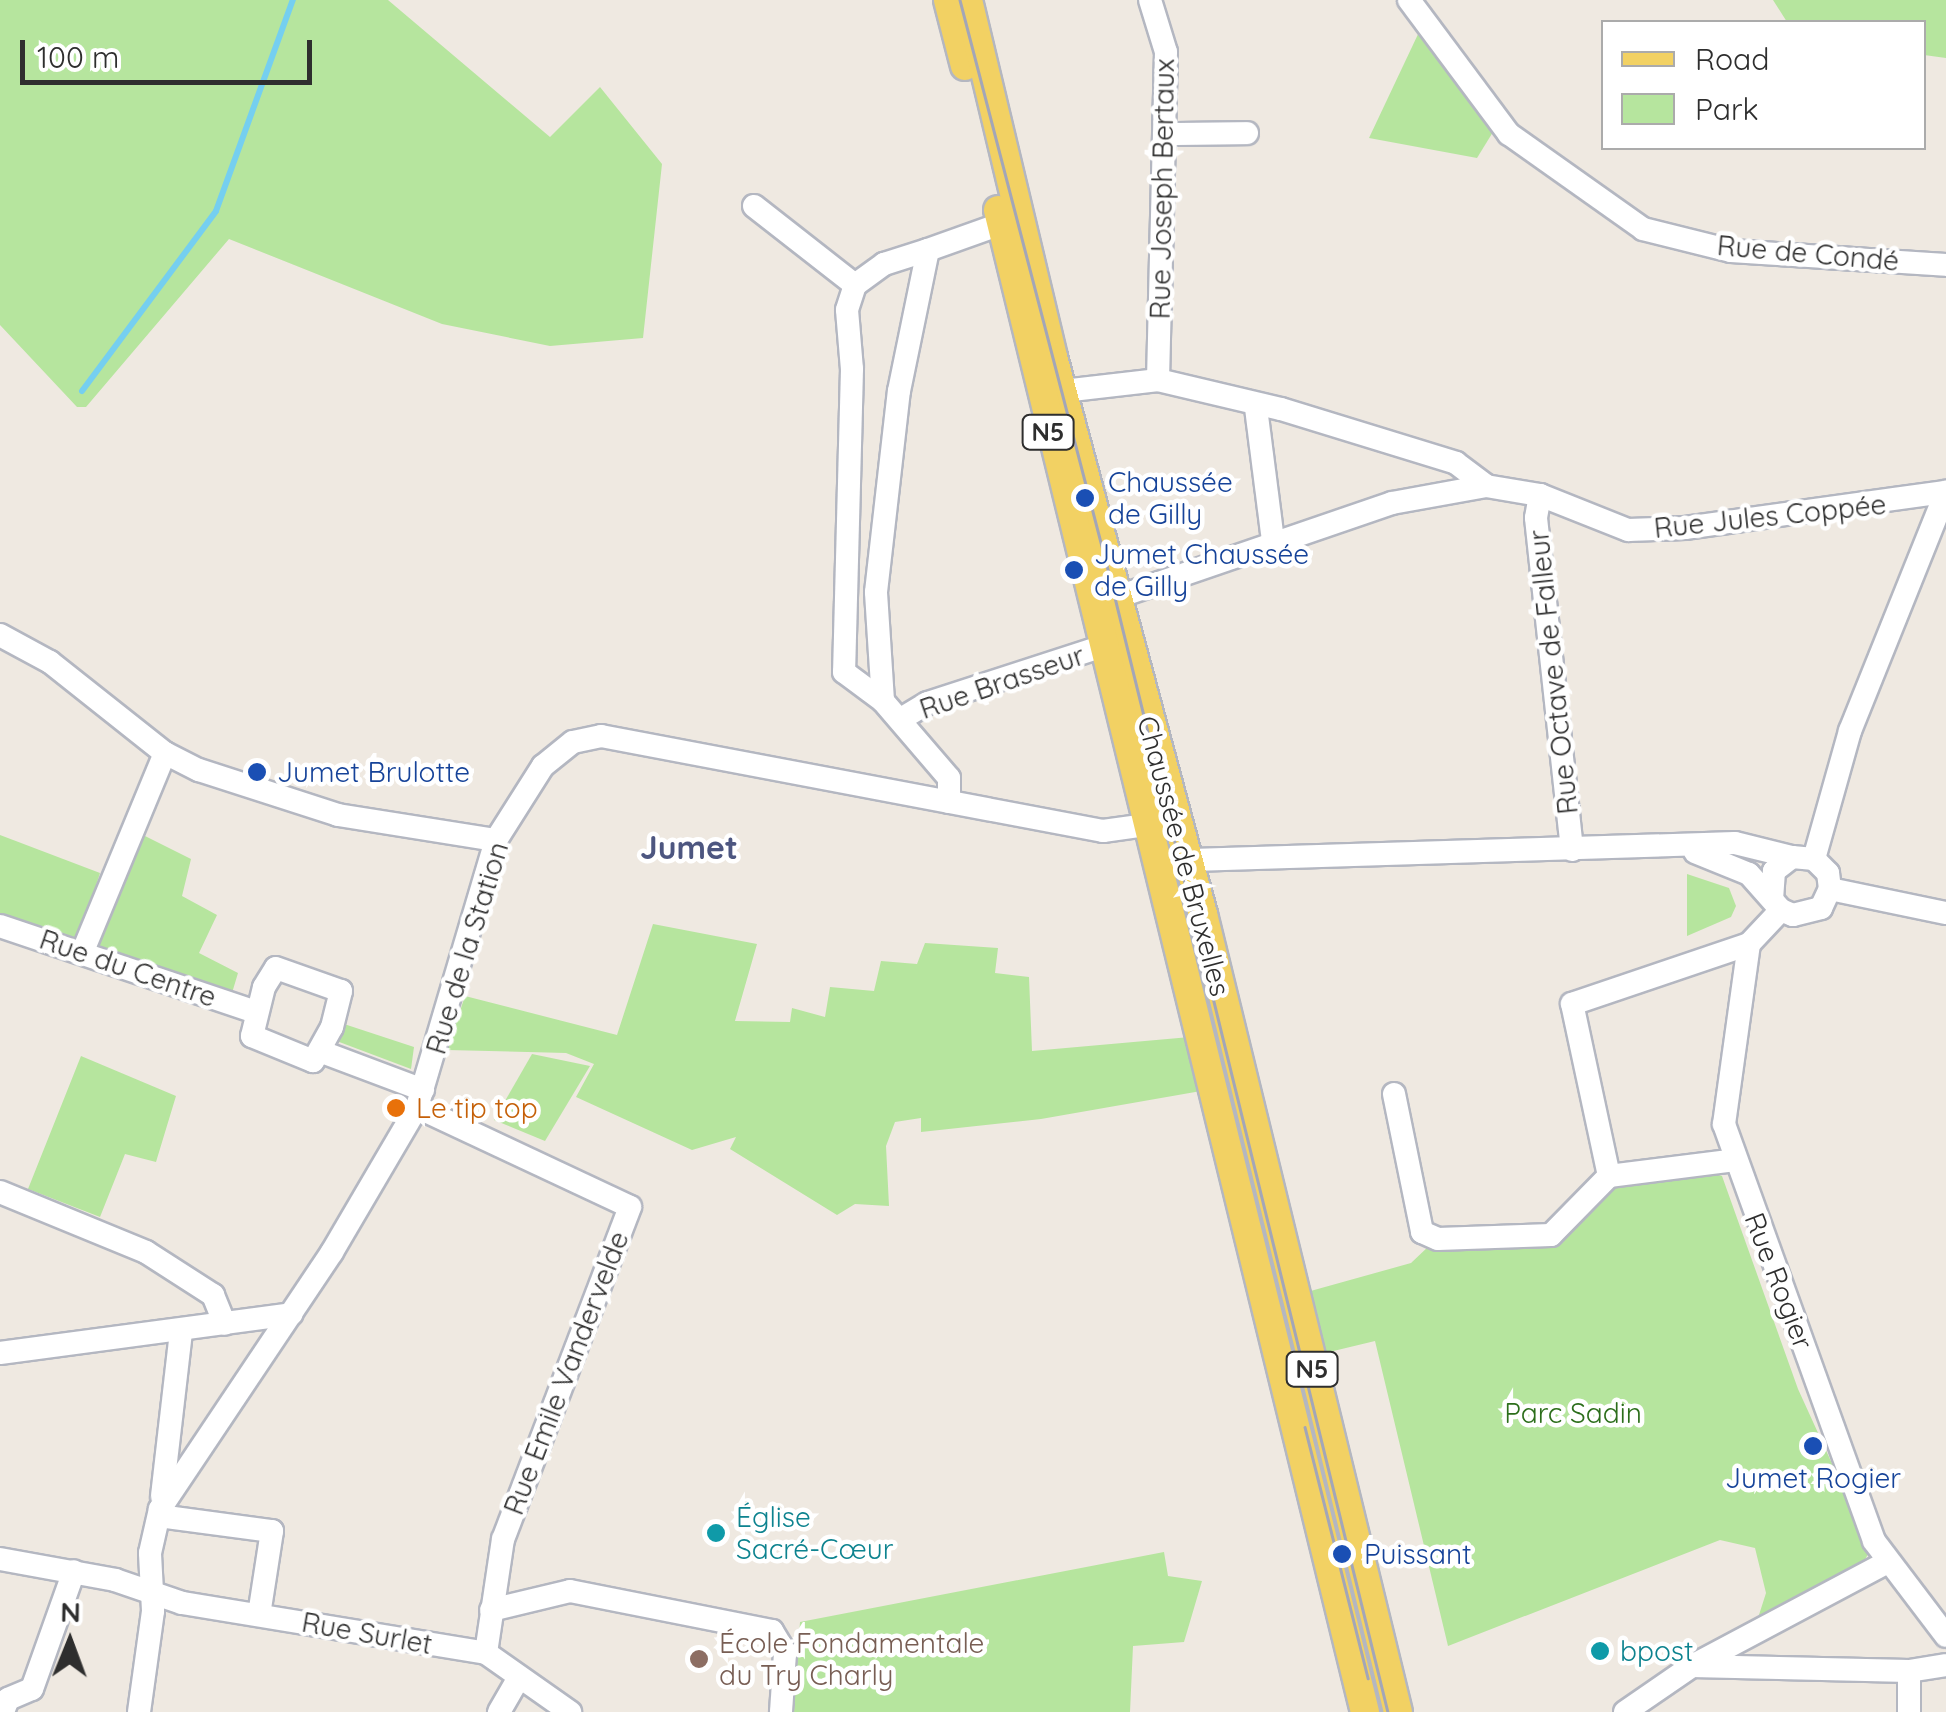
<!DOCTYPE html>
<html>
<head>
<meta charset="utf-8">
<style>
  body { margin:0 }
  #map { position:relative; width:1946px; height:1712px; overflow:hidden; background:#efe9e1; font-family:Quicksand,sans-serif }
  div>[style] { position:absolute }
  .green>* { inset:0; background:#b6e59e }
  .stream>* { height:6px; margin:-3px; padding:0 3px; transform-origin:3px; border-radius:3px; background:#75cff0 }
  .roads { filter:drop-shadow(2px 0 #b4b7c1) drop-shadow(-2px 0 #b4b7c1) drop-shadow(0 2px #b4b7c1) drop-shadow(0 -2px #b4b7c1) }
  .minor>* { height:22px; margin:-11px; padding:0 11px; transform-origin:11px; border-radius:11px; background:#fff }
  .major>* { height:28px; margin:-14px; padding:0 14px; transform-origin:14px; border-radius:14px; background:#f2d163 }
  .tram>* { height:2.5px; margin:-1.25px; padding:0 1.25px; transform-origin:1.25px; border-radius:1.25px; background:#a3a6b8 }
  .dots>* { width:28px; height:28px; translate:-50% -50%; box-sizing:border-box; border:5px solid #fff; border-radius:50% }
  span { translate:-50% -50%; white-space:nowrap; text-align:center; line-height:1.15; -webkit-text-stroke:9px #fff; paint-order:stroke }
  .shield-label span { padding:2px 8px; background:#fff; border:2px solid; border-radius:8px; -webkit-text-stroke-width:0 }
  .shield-label { font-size:25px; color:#2e2e2e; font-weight:700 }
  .street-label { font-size:28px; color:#2e2e2e }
  .transit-label { font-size:28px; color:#164399 }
  .left { translate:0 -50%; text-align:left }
  .food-label { font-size:28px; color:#c56008 }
  .park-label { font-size:28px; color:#2c6e1b }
  .culture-label { font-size:28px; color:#0d838f }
  .education-label { font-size:28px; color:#785e54 }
  .quarter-label { font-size:32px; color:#4d5680; font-weight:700 }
  .legend { position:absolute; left:1601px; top:20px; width:325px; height:130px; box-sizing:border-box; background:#fff; border:2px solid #ababab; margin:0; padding:12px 18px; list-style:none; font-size:30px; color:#2e2e2e }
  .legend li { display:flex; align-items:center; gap:20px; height:50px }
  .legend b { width:50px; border:2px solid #ababab }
  .north { position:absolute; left:20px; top:1592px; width:100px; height:100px; -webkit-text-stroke:8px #fff; paint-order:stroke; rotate:1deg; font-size:28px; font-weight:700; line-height:40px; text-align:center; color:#2e2e2e }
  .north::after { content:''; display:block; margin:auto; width:35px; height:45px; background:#2e2e2e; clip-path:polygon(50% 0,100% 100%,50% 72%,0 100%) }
  .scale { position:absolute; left:20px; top:40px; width:292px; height:45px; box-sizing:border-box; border:5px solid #2e2e2e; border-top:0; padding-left:12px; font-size:30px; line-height:35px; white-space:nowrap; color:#2e2e2e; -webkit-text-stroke:8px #fff; paint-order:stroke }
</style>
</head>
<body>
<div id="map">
  <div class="green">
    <div style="clip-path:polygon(0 0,388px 0,550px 137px,600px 87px,662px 164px,643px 338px,550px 346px,442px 324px,229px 239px,86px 407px,77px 407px,0 325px)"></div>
    <div style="clip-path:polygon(1773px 0,1946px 0,1946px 58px,1924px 55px,1924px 22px,1787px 22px)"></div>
    <div style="clip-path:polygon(1420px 30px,1493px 132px,1477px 158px,1369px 138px)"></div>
    <div style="clip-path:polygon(133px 830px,191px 859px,182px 896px,217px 915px,199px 953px,238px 973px,229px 1003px,83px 951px)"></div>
    <div style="clip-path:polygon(0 835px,100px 873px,76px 949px,0 925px)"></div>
    <div style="clip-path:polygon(1687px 874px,1729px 888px,1736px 906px,1731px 917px,1687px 936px)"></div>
    <div style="clip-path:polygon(653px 924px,757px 944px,735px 1021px,790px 1022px,792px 1008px,825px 1017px,830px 987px,874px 991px,881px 961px,917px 964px,925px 943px,998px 948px,995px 973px,1029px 977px,1032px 1051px,1190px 1037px,1201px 1091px,1041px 1119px,921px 1132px,921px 1118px,895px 1122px,886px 1146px,889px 1206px,855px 1204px,837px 1215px,730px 1149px,736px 1137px,692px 1150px,576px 1097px,594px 1064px,566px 1053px,447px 1050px,465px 996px,617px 1035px)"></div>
    <div style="clip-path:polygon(341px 1023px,414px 1047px,411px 1069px,334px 1040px)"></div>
    <div style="clip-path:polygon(532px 1054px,590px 1066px,545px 1141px,494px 1120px)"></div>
    <div style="clip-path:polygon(81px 1056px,176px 1096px,156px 1162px,125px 1154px,100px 1217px,28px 1189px)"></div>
    <div style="clip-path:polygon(1712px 1173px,1722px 1176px,1798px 1389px,1871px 1549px,1863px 1563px,1758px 1618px,1766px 1593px,1755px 1548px,1720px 1540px,1448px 1646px,1375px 1341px,1321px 1354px,1307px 1292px,1411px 1263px,1430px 1245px,1559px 1242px,1610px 1187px)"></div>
    <div style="clip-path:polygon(1164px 1552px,1168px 1576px,1202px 1581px,1184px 1642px,1133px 1646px,1130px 1712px,794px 1712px,800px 1622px)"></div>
  </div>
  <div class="stream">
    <div style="left:82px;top:391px;width:224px;rotate:-53.3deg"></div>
    <div style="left:216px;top:211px;width:225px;rotate:-70deg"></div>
  </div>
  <div class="roads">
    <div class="minor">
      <div style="left:1150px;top:0;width:54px;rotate:72.9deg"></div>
      <div style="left:1166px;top:52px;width:328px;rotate:91.4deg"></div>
      <div style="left:1409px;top:0;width:167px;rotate:53.3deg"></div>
      <div style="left:1509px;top:134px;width:164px;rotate:35.3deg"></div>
      <div style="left:1643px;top:229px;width:91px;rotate:14deg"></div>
      <div style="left:1731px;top:251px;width:215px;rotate:3.7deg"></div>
      <div style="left:1167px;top:134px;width:80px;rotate:-0.7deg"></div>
      <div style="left:754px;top:206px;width:128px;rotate:38deg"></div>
      <div style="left:855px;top:285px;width:36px;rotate:-36deg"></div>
      <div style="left:884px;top:264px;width:46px;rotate:-17.7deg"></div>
      <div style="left:855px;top:285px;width:26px;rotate:108deg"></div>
      <div style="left:847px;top:310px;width:59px;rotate:85.2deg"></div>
      <div style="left:852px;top:369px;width:303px;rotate:91.5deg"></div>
      <div style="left:844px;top:672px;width:49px;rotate:36.6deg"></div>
      <div style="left:1063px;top:391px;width:96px;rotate:-6.6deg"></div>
      <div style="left:1158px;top:380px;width:126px;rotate:13.3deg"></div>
      <div style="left:1281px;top:409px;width:183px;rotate:17.1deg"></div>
      <div style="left:1456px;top:463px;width:38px;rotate:37deg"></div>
      <div style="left:1256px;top:408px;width:141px;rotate:82.7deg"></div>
      <div style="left:1540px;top:495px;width:23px;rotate:100deg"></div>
      <div style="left:1536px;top:518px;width:334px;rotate:83.8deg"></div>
      <div style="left:1103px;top:602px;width:305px;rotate:-18.9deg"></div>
      <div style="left:1392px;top:503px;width:96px;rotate:-10.3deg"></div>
      <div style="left:1486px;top:486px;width:55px;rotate:9.5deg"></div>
      <div style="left:1540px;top:495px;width:95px;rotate:21.7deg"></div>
      <div style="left:1628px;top:530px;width:57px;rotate:-2deg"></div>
      <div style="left:1685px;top:528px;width:263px;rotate:-7.9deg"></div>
      <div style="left:0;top:635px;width:57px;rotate:28.4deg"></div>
      <div style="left:50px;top:662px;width:147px;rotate:38.4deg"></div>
      <div style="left:165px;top:753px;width:38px;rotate:27deg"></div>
      <div style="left:199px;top:770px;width:146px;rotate:17.9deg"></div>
      <div style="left:338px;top:815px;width:160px;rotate:9deg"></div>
      <div style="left:901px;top:719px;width:31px;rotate:-31deg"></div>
      <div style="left:928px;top:703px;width:184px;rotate:-18deg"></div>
      <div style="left:949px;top:802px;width:24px;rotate:-90deg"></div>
      <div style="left:949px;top:778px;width:101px;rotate:-130.6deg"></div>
      <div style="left:883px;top:701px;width:109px;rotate:-93.7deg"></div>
      <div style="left:876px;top:592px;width:202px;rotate:-83.5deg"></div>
      <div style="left:899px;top:391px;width:144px;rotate:-78.4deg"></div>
      <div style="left:928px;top:250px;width:77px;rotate:-19.6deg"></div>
      <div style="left:1695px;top:852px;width:58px;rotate:22.2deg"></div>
      <div style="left:1749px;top:874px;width:48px;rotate:48.4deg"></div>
      <div style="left:1781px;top:910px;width:13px;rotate:23deg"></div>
      <div style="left:1793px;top:915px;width:29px;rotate:-14deg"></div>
      <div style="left:1821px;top:908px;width:21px;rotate:-65deg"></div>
      <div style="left:1830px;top:889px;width:16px;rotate:-97deg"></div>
      <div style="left:1828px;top:873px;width:20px;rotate:-135deg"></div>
      <div style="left:1814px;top:859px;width:22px;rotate:-175deg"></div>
      <div style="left:1792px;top:857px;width:23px;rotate:142deg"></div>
      <div style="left:1774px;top:871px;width:27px;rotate:94deg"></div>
      <div style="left:1814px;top:859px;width:133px;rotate:-74.3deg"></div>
      <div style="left:1850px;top:731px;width:258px;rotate:-68.1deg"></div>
      <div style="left:1160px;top:861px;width:575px;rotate:-1.79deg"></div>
      <div style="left:1735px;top:843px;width:59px;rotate:13.8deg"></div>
      <div style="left:1830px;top:889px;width:118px;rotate:11.7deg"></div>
      <div style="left:1781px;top:910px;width:47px;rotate:133.3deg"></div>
      <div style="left:1749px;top:944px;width:182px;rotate:97.9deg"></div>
      <div style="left:1724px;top:1124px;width:443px;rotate:70.2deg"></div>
      <div style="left:1874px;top:1541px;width:119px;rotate:52.8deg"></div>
      <div style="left:0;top:926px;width:269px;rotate:18.6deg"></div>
      <div style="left:83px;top:951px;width:214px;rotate:-67.5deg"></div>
      <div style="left:276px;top:968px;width:69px;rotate:19.5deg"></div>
      <div style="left:341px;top:991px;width:37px;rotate:104deg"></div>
      <div style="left:332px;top:1027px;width:39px;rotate:119deg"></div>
      <div style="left:313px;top:1061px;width:66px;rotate:-157.7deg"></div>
      <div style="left:252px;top:1036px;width:50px;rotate:-76.2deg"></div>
      <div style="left:264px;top:987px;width:22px;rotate:-58deg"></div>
      <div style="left:322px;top:1052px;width:108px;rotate:20.6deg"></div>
      <div style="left:1394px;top:1094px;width:141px;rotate:78.5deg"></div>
      <div style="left:1422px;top:1232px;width:17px;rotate:24deg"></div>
      <div style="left:1438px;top:1239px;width:113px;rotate:-2deg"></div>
      <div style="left:1551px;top:1235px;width:83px;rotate:-45.5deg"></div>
      <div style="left:1609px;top:1176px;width:127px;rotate:-7.2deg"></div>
      <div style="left:417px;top:1107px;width:235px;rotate:25.1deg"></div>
      <div style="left:630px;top:1207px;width:355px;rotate:110.9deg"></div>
      <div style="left:503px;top:1539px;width:115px;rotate:98.5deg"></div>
      <div style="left:1609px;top:1176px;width:176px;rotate:-102.1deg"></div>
      <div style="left:1572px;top:1004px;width:187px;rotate:-18.7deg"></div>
      <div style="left:0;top:1192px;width:158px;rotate:22.3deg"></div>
      <div style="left:146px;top:1252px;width:80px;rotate:32.7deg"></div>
      <div style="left:213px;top:1295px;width:31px;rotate:68deg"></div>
      <div style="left:0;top:1353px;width:294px;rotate:-7.6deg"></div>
      <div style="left:162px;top:1496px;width:166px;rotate:-83.4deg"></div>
      <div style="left:159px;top:1516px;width:114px;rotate:7.6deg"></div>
      <div style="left:272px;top:1531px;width:85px;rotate:98.8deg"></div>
      <div style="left:0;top:1559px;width:117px;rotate:10.3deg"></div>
      <div style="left:115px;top:1580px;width:71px;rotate:18.9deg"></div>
      <div style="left:182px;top:1603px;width:308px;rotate:9.3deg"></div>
      <div style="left:486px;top:1653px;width:103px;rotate:35.1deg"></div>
      <div style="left:491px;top:1610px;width:81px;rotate:-13.5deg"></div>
      <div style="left:570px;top:1591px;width:206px;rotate:11.2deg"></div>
      <div style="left:772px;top:1631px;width:26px;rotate:59deg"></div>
      <div style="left:785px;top:1653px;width:59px;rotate:93.9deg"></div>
      <div style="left:1692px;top:1666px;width:217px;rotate:1.3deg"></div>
      <div style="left:1909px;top:1671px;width:37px;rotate:-9deg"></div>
      <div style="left:1909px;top:1671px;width:41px;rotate:90deg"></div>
      <div style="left:3px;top:1712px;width:14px;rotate:-69deg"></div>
      <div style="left:8px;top:1699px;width:26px;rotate:-23deg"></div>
      <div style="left:32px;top:1689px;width:125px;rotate:-70.4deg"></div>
      <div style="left:139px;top:1712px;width:102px;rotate:-82.1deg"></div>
      <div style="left:153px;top:1611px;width:58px;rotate:-93deg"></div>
      <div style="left:150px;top:1553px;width:45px;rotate:-77.2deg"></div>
      <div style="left:160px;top:1509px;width:309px;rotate:-56.2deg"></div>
      <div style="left:332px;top:1252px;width:168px;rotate:-59.6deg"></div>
      <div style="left:417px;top:1107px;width:278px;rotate:-73.5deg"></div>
      <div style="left:496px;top:840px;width:88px;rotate:-57.6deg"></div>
      <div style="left:543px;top:766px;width:38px;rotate:-39deg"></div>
      <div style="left:573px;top:742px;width:29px;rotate:-12deg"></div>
      <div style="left:601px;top:736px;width:511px;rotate:10.72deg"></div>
      <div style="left:1103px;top:831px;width:59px;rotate:-7.9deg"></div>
      <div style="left:499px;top:1712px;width:39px;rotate:-60deg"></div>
      <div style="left:1625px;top:1712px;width:81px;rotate:-34.5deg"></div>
      <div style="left:1692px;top:1666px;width:220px;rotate:-28deg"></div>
    </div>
    <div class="major">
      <div style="left:948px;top:0;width:68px;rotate:75.6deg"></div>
      <div style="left:968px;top:0;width:367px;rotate:76.6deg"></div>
      <div style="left:1053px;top:357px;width:577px;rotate:74.93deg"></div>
      <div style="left:1203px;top:914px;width:821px;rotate:76.27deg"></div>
      <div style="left:998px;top:210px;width:1546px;rotate:76.27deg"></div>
    </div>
  </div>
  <div class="tram">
    <div style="left:960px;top:0;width:596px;rotate:75.43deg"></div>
    <div style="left:1110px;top:577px;width:1169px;rotate:76.24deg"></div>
    <div style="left:1305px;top:1427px;width:259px;rotate:75.9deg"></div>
  </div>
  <div class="dots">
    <div style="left:1085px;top:498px;background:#1a4fb4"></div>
    <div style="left:1074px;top:570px;background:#1a4fb4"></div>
    <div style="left:257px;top:772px;background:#1a4fb4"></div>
    <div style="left:396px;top:1108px;background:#e8710a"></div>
    <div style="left:1813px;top:1446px;background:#1a4fb4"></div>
    <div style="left:716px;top:1533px;background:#0f9aa8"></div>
    <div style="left:1342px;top:1554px;background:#1a4fb4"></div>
    <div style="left:1600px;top:1651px;background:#0f9aa8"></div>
    <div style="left:699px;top:1659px;background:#8d6e63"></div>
  </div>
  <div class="shield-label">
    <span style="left:1048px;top:432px">N5</span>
    <span style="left:1312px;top:1369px">N5</span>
  </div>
  <div class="street-label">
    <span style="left:1162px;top:189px;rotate:-89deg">Rue Joseph Bertaux</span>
    <span style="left:1808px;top:253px;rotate:5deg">Rue de Condé</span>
    <span style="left:1770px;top:516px;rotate:-6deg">Rue Jules Coppée</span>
    <span style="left:1553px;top:672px;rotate:-96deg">Rue Octave de Falleur</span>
    <span style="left:1002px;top:682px;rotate:-19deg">Rue Brasseur</span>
    <span style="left:1184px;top:856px;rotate:75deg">Chaussée de Bruxelles</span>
    <span style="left:467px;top:948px;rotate:-73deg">Rue de la Station</span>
    <span style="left:128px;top:968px;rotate:19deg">Rue du Centre</span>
    <span style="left:1779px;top:1281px;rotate:69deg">Rue Rogier</span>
    <span style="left:566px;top:1373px;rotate:-69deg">Rue Emile Vandervelde</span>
    <span style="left:367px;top:1633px;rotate:10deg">Rue Surlet</span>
  </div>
  <div class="transit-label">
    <span class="left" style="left:1108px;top:498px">Chaussée<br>de Gilly</span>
    <span class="left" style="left:1094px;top:570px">Jumet Chaussée<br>de Gilly</span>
    <span class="left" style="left:277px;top:772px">Jumet Brulotte</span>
    <span style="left:1813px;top:1478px">Jumet Rogier</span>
    <span class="left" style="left:1364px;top:1554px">Puissant</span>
  </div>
  <div class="food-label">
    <span class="left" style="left:416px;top:1108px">Le tip top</span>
  </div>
  <div class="park-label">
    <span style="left:1573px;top:1413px">Parc Sadin</span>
  </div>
  <div class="culture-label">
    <span class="left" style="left:736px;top:1533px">Église<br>Sacré-Cœur</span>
    <span class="left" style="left:1620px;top:1651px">bpost</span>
  </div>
  <div class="education-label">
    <span class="left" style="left:719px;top:1659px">École Fondamentale<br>du Try Charly</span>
  </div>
  <div class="quarter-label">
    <span style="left:689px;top:847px">Jumet</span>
  </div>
  <ul class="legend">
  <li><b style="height:12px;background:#f2d163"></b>Road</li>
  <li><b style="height:28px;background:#b6e59e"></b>Park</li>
  </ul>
  <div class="north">N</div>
  <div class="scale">100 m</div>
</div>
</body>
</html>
